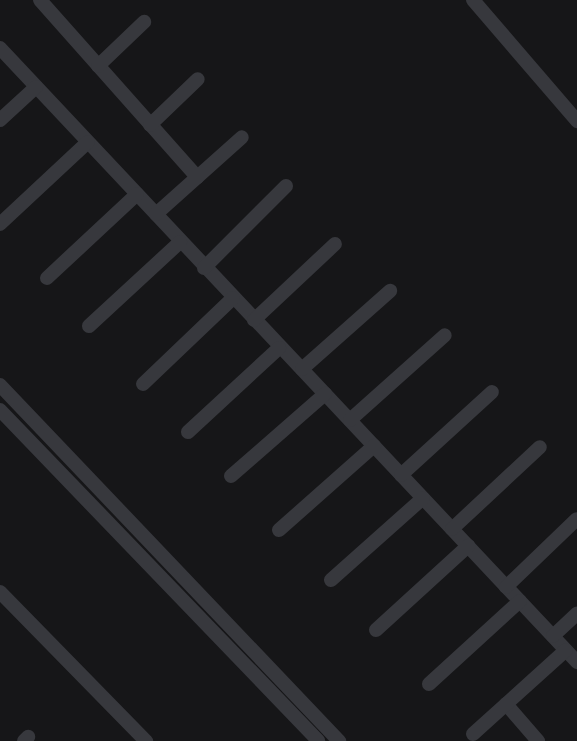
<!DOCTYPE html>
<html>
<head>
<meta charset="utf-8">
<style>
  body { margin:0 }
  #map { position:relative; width:577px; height:741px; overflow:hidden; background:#161618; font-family:Barlow,sans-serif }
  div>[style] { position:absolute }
  .minor>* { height:14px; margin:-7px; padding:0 7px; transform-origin:7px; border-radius:7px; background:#37383d }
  span { translate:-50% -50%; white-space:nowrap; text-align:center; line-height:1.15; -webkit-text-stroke:5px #111113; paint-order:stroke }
</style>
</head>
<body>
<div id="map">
  <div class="minor">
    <div style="left:40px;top:0;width:237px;rotate:48.4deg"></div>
    <div style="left:473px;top:0;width:160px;rotate:49.3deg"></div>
    <div style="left:0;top:48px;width:843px;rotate:46.78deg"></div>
    <div style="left:98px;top:66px;width:64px;rotate:-43.7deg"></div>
    <div style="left:0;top:120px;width:49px;rotate:-42.5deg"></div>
    <div style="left:150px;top:125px;width:66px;rotate:-43.8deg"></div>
    <div style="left:156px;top:214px;width:115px;rotate:-41.8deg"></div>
    <div style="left:0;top:224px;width:120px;rotate:-43deg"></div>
    <div style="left:204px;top:268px;width:116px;rotate:-45deg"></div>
    <div style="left:47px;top:278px;width:123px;rotate:-43deg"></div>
    <div style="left:254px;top:320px;width:111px;rotate:-43.2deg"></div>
    <div style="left:89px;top:326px;width:124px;rotate:-42.7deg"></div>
    <div style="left:302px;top:369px;width:118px;rotate:-41.6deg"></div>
    <div style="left:143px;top:384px;width:124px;rotate:-43.7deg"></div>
    <div style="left:0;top:385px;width:492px;rotate:46.4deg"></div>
    <div style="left:0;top:410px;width:459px;rotate:46.1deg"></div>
    <div style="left:350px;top:420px;width:127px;rotate:-41.8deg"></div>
    <div style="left:188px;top:432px;width:124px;rotate:-42.7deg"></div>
    <div style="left:401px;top:475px;width:123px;rotate:-42.4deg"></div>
    <div style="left:231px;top:476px;width:125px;rotate:-41.1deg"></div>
    <div style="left:452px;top:529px;width:120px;rotate:-43deg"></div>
    <div style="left:279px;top:530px;width:127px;rotate:-41.5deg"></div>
    <div style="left:331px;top:580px;width:123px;rotate:-41.7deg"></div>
    <div style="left:506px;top:587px;width:98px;rotate:-43.8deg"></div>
    <div style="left:0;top:592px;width:209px;rotate:45.6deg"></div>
    <div style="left:376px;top:630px;width:125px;rotate:-42.4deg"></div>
    <div style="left:553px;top:636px;width:33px;rotate:-43deg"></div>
    <div style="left:429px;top:684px;width:123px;rotate:-42.4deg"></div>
    <div style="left:506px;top:704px;width:49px;rotate:49.1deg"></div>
    <div style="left:473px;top:734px;width:125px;rotate:-42.1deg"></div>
    <div style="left:24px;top:741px;width:6px;rotate:-45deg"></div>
  </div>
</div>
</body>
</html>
